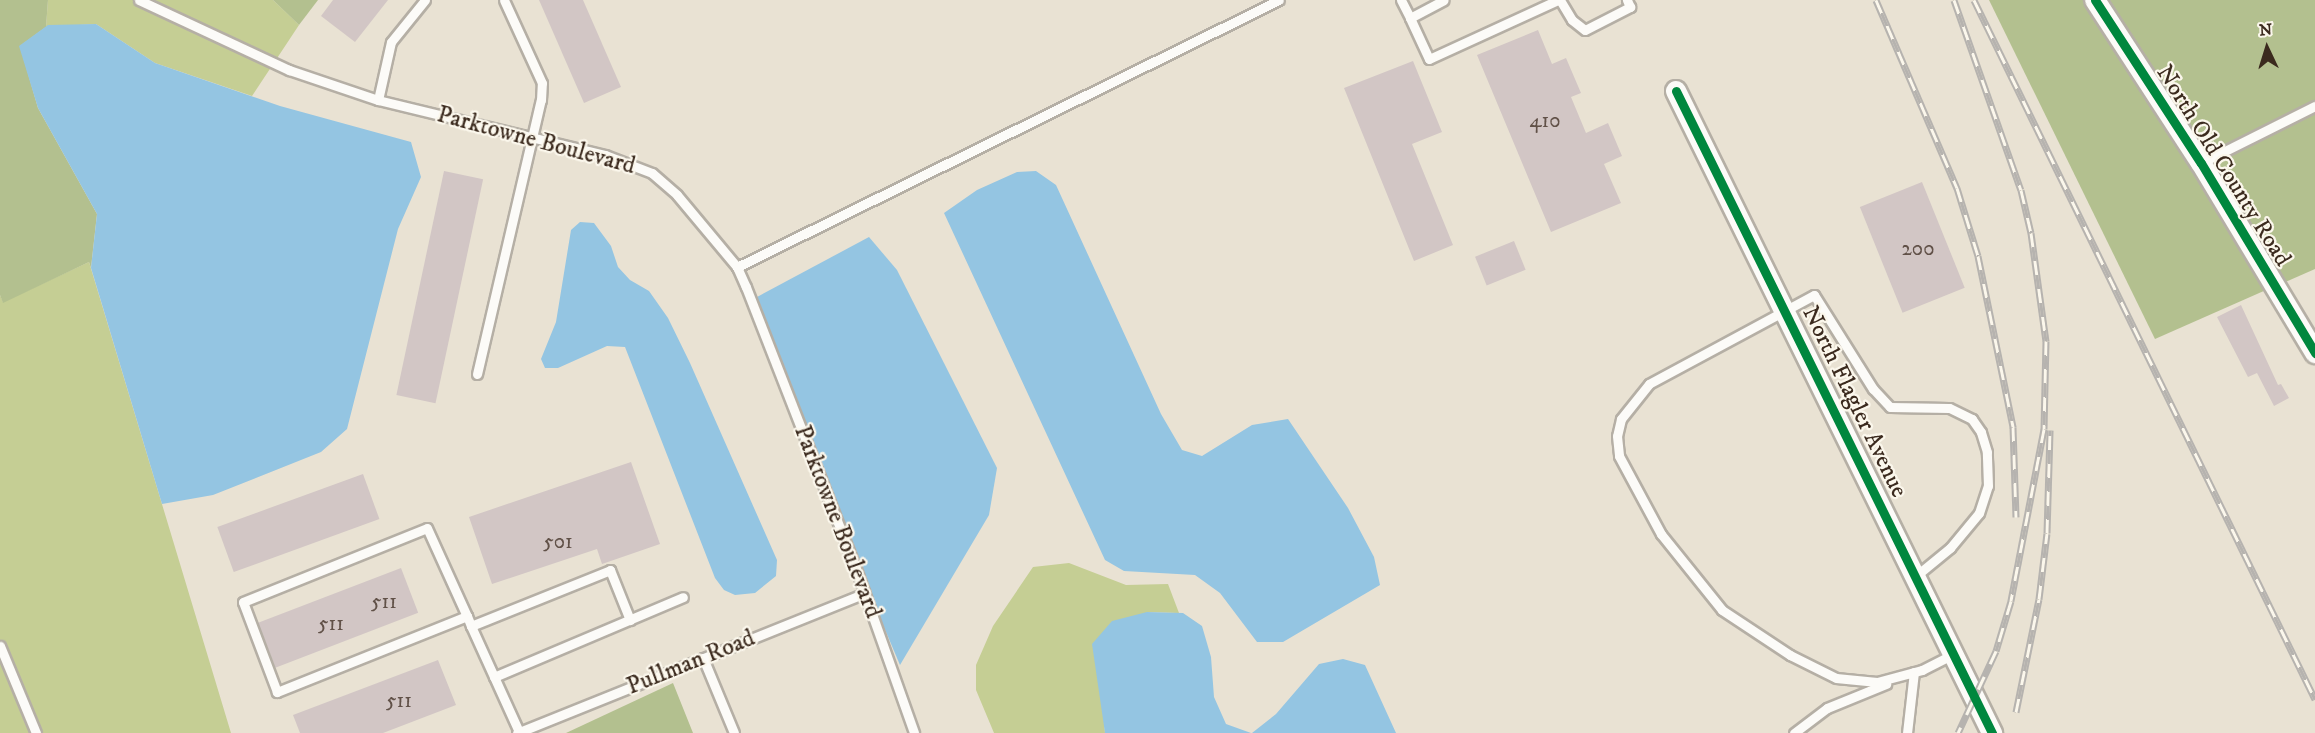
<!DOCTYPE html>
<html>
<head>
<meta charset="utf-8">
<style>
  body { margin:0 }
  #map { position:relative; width:2315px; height:733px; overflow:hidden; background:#e9e2d3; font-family:"IM FELL DW Pica",serif }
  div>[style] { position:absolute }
  .green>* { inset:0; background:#c5ce94 }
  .forest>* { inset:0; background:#b3c08f }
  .water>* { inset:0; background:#94c5e2 }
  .building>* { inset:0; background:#d2c6c5; transform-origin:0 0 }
  .roads { filter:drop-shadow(2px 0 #b5afa5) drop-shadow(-2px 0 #b5afa5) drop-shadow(0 2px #b5afa5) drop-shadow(0 -2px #b5afa5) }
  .service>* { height:9px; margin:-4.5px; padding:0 4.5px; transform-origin:4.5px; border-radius:4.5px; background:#fcfbf8 }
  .minor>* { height:20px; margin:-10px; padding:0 10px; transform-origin:10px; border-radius:10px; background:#fcfbf8 }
  .rail>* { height:7px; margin-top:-3.5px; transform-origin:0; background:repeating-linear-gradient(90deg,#fbf7ec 0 14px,#b6b3af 0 28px); box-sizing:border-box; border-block:2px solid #b6b3af }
  .cycleway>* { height:9px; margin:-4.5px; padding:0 4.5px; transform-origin:4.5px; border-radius:4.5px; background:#00873e }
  span { translate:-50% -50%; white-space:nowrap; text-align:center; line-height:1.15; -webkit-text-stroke:4.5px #fbf7ec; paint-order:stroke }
  .number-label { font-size:21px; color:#615148 }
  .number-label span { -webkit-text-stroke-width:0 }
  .street-label { font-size:24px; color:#3b2a1e }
  .north { position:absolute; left:2237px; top:18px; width:60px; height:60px; -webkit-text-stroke:4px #fbf7ec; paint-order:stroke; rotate:356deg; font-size:16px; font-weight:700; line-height:24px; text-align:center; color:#3b2a1e }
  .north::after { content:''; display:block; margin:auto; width:21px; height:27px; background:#3b2a1e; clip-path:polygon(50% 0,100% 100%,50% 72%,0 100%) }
</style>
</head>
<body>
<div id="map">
  <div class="green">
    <div style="clip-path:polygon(48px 0,273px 0,299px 25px,252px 96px,155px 63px,96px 24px,46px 27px)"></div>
    <div style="clip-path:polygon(89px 262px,231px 733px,0 733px,0 295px,3px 302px)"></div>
    <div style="clip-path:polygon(1069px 563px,1126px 585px,1168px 584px,1179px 613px,1147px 612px,1104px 722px,1105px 733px,994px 733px,976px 690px,976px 665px,993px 626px,1033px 567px)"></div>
  </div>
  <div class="forest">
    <div style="clip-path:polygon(0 0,48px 0,46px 27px,20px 46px,38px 108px,97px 214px,91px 268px,89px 262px,3px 303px,0 295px)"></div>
    <div style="clip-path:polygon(273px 0,318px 0,299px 25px)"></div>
    <div style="clip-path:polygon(1989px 0,2085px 0,2194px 168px,2266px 290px,2155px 339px)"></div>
    <div style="clip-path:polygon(2106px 0,2315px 0,2315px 269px,2283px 283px)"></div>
    <div style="clip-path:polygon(673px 683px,693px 733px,566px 733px)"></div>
  </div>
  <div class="water">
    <div style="clip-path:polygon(96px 24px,155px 63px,280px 106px,411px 142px,421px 177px,398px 229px,347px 429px,321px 452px,213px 495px,162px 504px,91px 268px,97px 214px,38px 108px,19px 46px,48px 25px)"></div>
    <div style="clip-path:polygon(1036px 171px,1056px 185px,1161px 414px,1182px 450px,1202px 456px,1252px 425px,1288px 419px,1348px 508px,1374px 557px,1380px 585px,1283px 642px,1257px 642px,1220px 593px,1195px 575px,1124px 571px,1105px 560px,944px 213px,977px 190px,1017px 172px)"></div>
    <div style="clip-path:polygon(580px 222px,594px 223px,611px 246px,618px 267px,630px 280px,649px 291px,668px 318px,690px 363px,777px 560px,776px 576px,755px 593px,735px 595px,724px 590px,715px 578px,625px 347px,607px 346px,558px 368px,545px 368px,541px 359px,556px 322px,571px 230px)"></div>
    <div style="clip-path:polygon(869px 237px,897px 270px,997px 468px,989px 515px,900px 665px,756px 325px,757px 297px)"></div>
    <div style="clip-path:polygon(1147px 612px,1183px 613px,1202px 626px,1211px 657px,1214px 697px,1226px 724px,1251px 733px,1105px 733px,1092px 644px,1112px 621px)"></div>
    <div style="clip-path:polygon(1343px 659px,1365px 665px,1396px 733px,1252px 733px,1276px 714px,1319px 664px)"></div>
  </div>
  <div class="building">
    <div style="clip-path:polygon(333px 0,388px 0,355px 42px,321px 16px)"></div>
    <div style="clip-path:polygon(539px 0,583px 0,621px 87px,584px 103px)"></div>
    <div style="clip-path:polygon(1538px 30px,1552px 64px,1566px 58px,1581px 93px,1571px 97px,1586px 133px,1608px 123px,1622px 156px,1604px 164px,1621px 203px,1551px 232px,1477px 55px)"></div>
    <div style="clip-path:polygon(1413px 61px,1442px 132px,1412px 144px,1453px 245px,1414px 261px,1344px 88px)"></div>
    <div style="left:444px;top:171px;width:40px;height:229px;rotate:12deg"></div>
    <div style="left:1922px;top:182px;width:114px;height:67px;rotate:68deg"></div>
    <div style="left:1514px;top:241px;width:31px;height:42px;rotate:68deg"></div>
    <div style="clip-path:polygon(2241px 305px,2278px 385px,2281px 384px,2289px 398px,2274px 406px,2257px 373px,2248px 377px,2217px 317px)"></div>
    <div style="clip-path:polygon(631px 462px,660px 544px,602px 564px,597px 549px,492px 584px,469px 517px)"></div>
    <div style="left:363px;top:474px;width:48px;height:155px;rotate:70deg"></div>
    <div style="left:401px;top:568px;width:48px;height:153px;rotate:69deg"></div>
    <div style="clip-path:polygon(438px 660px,456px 705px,383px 733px,300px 733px,293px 715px)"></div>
  </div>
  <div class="roads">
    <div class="service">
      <div style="left:139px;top:0;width:166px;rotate:25deg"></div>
      <div style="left:289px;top:70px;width:94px;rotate:18.6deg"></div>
      <div style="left:378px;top:100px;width:234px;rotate:13.6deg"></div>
      <div style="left:605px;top:155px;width:50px;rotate:21deg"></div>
      <div style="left:652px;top:173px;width:33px;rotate:41deg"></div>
      <div style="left:677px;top:195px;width:94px;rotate:50.2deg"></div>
      <div style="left:737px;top:267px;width:22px;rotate:66deg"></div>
      <div style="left:746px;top:287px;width:300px;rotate:68.7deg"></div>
      <div style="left:855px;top:566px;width:177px;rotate:70.5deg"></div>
      <div style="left:1401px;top:0;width:20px;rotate:63deg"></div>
      <div style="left:1410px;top:18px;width:38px;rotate:-28deg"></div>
      <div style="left:1560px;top:0;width:23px;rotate:59deg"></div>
      <div style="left:1572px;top:20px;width:16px;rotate:38deg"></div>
      <div style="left:1585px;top:30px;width:51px;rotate:-27.1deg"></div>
      <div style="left:1630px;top:7px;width:8px;rotate:-113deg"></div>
      <div style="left:1410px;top:18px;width:45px;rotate:65.1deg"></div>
      <div style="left:1429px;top:59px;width:142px;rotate:-24.6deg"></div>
      <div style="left:378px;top:100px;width:59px;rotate:-77.4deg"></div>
      <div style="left:391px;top:42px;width:54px;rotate:-51deg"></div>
      <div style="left:2201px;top:163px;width:127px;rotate:-26.6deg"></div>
      <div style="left:737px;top:267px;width:604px;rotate:-26.23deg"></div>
      <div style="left:477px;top:374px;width:281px;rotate:-76.9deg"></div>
      <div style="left:541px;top:100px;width:17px;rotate:-87deg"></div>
      <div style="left:542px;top:83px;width:91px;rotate:-114.6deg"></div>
      <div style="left:1917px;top:575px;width:43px;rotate:-39.3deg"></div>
      <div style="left:1950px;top:548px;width:45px;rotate:-50.4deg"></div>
      <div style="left:1979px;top:513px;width:28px;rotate:-72deg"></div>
      <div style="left:1988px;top:486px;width:34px;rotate:-92deg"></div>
      <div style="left:1987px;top:452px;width:21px;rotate:-107deg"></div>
      <div style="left:1981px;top:432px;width:16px;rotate:-125deg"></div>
      <div style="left:1972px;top:419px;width:25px;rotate:-154deg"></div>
      <div style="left:1949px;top:408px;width:59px;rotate:-179deg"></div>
      <div style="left:1890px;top:407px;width:25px;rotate:-133deg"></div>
      <div style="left:1873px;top:389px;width:111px;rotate:-122.1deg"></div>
      <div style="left:1814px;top:295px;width:187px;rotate:151.7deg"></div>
      <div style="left:1649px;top:384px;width:45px;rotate:128.7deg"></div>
      <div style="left:1621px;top:419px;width:17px;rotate:103deg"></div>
      <div style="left:1617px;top:436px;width:20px;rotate:84deg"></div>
      <div style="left:1619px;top:456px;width:89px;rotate:61.7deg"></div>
      <div style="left:1661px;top:534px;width:97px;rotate:51.2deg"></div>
      <div style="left:1722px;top:610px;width:82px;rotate:33.5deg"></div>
      <div style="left:1790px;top:655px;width:51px;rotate:26.6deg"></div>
      <div style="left:1836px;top:678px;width:41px;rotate:5.6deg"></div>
      <div style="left:1877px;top:682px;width:47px;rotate:-14.9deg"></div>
      <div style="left:1922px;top:670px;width:37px;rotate:-27deg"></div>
      <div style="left:467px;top:616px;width:205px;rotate:158.2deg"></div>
      <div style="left:277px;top:692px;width:96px;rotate:-110.7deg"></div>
      <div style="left:243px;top:602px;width:198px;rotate:-21.9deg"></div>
      <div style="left:427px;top:528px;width:97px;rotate:65.6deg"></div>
      <div style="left:467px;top:616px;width:11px;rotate:68deg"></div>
      <div style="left:471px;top:626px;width:116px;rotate:65.6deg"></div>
      <div style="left:471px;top:626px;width:150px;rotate:-21.9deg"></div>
      <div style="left:610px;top:570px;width:54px;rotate:68.2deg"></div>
      <div style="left:0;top:646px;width:94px;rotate:67.5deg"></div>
      <div style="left:703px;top:658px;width:81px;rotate:67.5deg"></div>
      <div style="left:494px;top:677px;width:205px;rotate:-22.9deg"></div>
      <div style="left:517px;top:733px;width:375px;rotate:-21.9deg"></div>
      <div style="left:1794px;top:733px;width:41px;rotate:-37.1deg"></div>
      <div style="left:1827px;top:708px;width:64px;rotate:-22.1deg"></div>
      <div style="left:1907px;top:733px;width:61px;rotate:-83.5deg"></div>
      <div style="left:1914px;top:672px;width:4px;rotate:153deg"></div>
    </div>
    <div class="minor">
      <div style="left:2095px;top:0;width:194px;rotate:57deg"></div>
      <div style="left:2201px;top:163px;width:222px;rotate:59deg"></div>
      <div style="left:1676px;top:91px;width:716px;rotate:63.79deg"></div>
    </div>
  </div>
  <div class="rail">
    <div style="left:1876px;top:0;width:205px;rotate:66.7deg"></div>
    <div style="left:1957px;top:188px;width:71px;rotate:72.8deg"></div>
    <div style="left:1978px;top:256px;width:175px;rotate:78.4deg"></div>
    <div style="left:2013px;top:427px;width:90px;rotate:88.1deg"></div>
    <div style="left:1954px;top:0;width:201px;rotate:70.6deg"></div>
    <div style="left:2021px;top:190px;width:44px;rotate:76.9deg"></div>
    <div style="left:2031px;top:233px;width:109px;rotate:82.1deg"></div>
    <div style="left:2046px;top:341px;width:88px;rotate:91.3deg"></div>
    <div style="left:2044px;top:429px;width:175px;rotate:100.9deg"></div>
    <div style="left:2011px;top:601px;width:52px;rotate:106.7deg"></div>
    <div style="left:1996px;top:651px;width:90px;rotate:114.9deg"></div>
    <div style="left:1974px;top:0;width:778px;rotate:64deg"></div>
    <div style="left:2016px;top:712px;width:115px;rotate:-78.5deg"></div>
    <div style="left:2039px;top:599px;width:66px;rotate:-83.1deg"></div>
    <div style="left:2047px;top:533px;width:103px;rotate:-88.3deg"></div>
  </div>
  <div class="cycleway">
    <div style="left:2095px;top:0;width:194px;rotate:57deg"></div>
    <div style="left:2201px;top:163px;width:222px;rotate:59deg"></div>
    <div style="left:1676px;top:91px;width:716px;rotate:63.79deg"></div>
  </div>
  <div class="number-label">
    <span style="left:1545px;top:121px">410</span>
    <span style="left:1918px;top:249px">200</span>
    <span style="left:558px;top:542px">501</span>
    <span style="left:384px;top:602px">511</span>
    <span style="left:331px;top:624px">511</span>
    <span style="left:399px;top:701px">511</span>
  </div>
  <div class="street-label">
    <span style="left:536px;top:141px;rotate:15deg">Parktowne Boulevard</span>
    <span style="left:2223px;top:166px;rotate:58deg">North Old County Road</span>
    <span style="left:1854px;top:402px;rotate:64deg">North Flagler Avenue</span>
    <span style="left:837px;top:522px;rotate:69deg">Parktowne Boulevard</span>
    <span style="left:691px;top:663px;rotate:-22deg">Pullman Road</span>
  </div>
  <div class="north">N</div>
</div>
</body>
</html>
